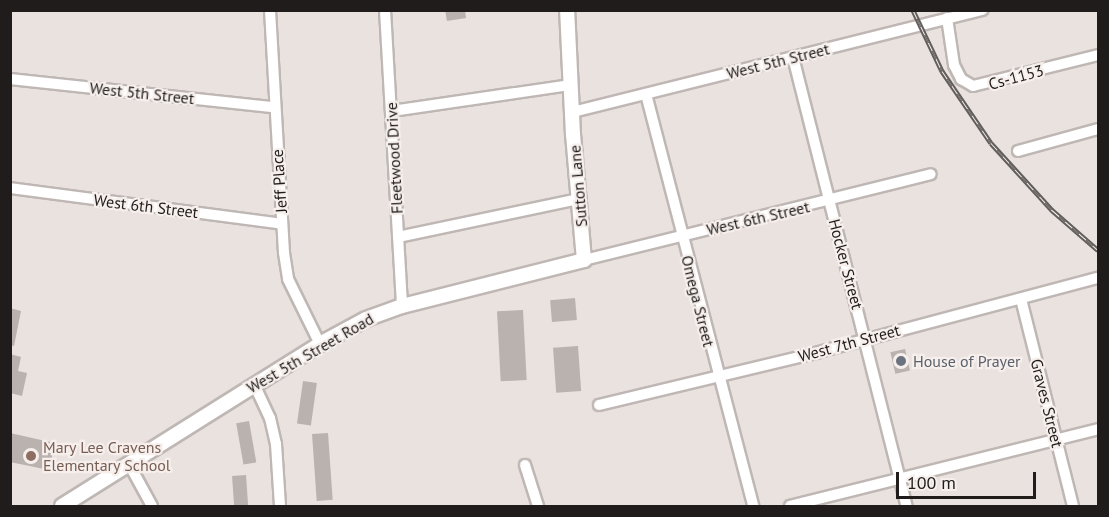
<!DOCTYPE html>
<html>
<head>
<meta charset="utf-8">
<style>
  body { margin:0 }
  #map { position:relative; width:1109px; height:517px; overflow:hidden; background:#e9e2df; font-family:"PT Sans",sans-serif }
  div>[style] { position:absolute }
  .building>* { inset:0; background:#b9b2af; transform-origin:0 0 }
  .roads { filter:drop-shadow(2px 0 #bfb7b4) drop-shadow(-2px 0 #bfb7b4) drop-shadow(0 2px #bfb7b4) drop-shadow(0 -2px #bfb7b4) }
  .minor>* { height:10px; margin:-5px; padding:0 5px; transform-origin:5px; border-radius:5px; background:#fff }
  .tertiary>* { height:14px; margin:-7px; padding:0 7px; transform-origin:7px; border-radius:7px; background:#fff }
  .rail>* { height:5px; margin-top:-2.5px; transform-origin:0; background:repeating-linear-gradient(90deg,#f6efec 0 9px,#625e5c 0 18px); box-sizing:border-box; border-block:2px solid #625e5c }
  .dots>* { width:16px; height:16px; translate:-50% -50%; box-sizing:border-box; border:3px solid #f6efec; border-radius:50% }
  span { translate:-50% -50%; white-space:nowrap; text-align:center; line-height:1.15; -webkit-text-stroke:4.5px #f6efec; paint-order:stroke }
  .street-label { font-size:16px; color:#1f1c1b }
  .worship-label { font-size:16px; color:#5b616d }
  .left { translate:0 -50%; text-align:left }
  .education-label { font-size:16px; color:#785e54 }
  .frame { position:absolute; inset:0; border:12px solid #1f1c1b; pointer-events:none }
  .scale { position:absolute; left:896px; top:472px; width:140px; height:27px; box-sizing:border-box; border:3px solid #1f1c1b; border-top:0; padding-left:8px; font-size:18px; line-height:21px; white-space:nowrap; color:#1f1c1b; -webkit-text-stroke:4px #f6efec; paint-order:stroke }
</style>
</head>
<body>
<div id="map">
  <div class="building">
    <div style="clip-path:polygon(445px 10px,465px 10px,466px 18px,447px 21px)"></div>
    <div style="left:575px;top:298px;width:22px;height:25px;rotate:85deg"></div>
    <div style="clip-path:polygon(10px 308px,21px 311px,14px 346px,10px 345px)"></div>
    <div style="left:523px;top:310px;width:70px;height:26px;rotate:87deg"></div>
    <div style="left:578px;top:346px;width:45px;height:25px;rotate:86deg"></div>
    <div style="left:905px;top:349px;width:22px;height:15px;rotate:77deg"></div>
    <div style="clip-path:polygon(10px 354px,21px 357px,18px 371px,27px 373px,22px 396px,10px 393px)"></div>
    <div style="left:303px;top:381px;width:14px;height:43px;rotate:8deg"></div>
    <div style="left:249px;top:421px;width:42px;height:13px;rotate:80deg"></div>
    <div style="clip-path:polygon(10px 433px,50px 442px,48px 449px,52px 450px,52px 466px,45px 465px,44px 469px,10px 462px)"></div>
    <div style="left:328px;top:433px;width:67px;height:16px;rotate:86deg"></div>
    <div style="left:246px;top:475px;width:32px;height:14px;rotate:86deg"></div>
  </div>
  <div class="roads">
    <div class="minor">
      <div style="left:270px;top:10px;width:243px;rotate:86.7deg"></div>
      <div style="left:284px;top:253px;width:26px;rotate:81deg"></div>
      <div style="left:288px;top:279px;width:72px;rotate:63.8deg"></div>
      <div style="left:385px;top:10px;width:296px;rotate:86.7deg"></div>
      <div style="left:947px;top:18px;width:48px;rotate:81.5deg"></div>
      <div style="left:954px;top:65px;width:16px;rotate:63deg"></div>
      <div style="left:961px;top:79px;width:14px;rotate:30deg"></div>
      <div style="left:973px;top:86px;width:129px;rotate:-13.9deg"></div>
      <div style="left:793px;top:57px;width:463px;rotate:75.8deg"></div>
      <div style="left:10px;top:79px;width:265px;rotate:6.1deg"></div>
      <div style="left:646px;top:94px;width:426px;rotate:75.4deg"></div>
      <div style="left:392px;top:111px;width:181px;rotate:-8.3deg"></div>
      <div style="left:573px;top:112px;width:422px;rotate:-14deg"></div>
      <div style="left:1018px;top:151px;width:83px;rotate:-15.4deg"></div>
      <div style="left:10px;top:188px;width:274px;rotate:7.5deg"></div>
      <div style="left:398px;top:237px;width:185px;rotate:-11.9deg"></div>
      <div style="left:584px;top:260px;width:357px;rotate:-13.9deg"></div>
      <div style="left:1021px;top:299px;width:213px;rotate:75.9deg"></div>
      <div style="left:254px;top:384px;width:38px;rotate:65deg"></div>
      <div style="left:270px;top:418px;width:27px;rotate:77deg"></div>
      <div style="left:276px;top:444px;width:62px;rotate:86.3deg"></div>
      <div style="left:599px;top:405px;width:226px;rotate:-13.5deg"></div>
      <div style="left:819px;top:352px;width:289px;rotate:-14.9deg"></div>
      <div style="left:129px;top:464px;width:48px;rotate:61.3deg"></div>
      <div style="left:525px;top:465px;width:43px;rotate:72.4deg"></div>
      <div style="left:790px;top:506px;width:317px;rotate:-14deg"></div>
    </div>
    <div class="tertiary">
      <div style="left:62px;top:506px;width:305px;rotate:-32.1deg"></div>
      <div style="left:320px;top:344px;width:52px;rotate:-28.5deg"></div>
      <div style="left:366px;top:319px;width:38px;rotate:-20deg"></div>
      <div style="left:402px;top:306px;width:188px;rotate:-14.2deg"></div>
      <div style="left:584px;top:260px;width:125px;rotate:-95deg"></div>
      <div style="left:573px;top:135px;width:125px;rotate:-92.7deg"></div>
    </div>
  </div>
  <div class="rail">
    <div style="left:913px;top:10px;width:68px;rotate:64.6deg"></div>
    <div style="left:942px;top:71px;width:87px;rotate:55.8deg"></div>
    <div style="left:991px;top:143px;width:91px;rotate:47.7deg"></div>
    <div style="left:1052px;top:210px;width:61px;rotate:41deg"></div>
  </div>
  <div class="dots">
    <div style="left:901px;top:361px;background:#6b7280"></div>
    <div style="left:31px;top:456px;background:#8d6e63"></div>
  </div>
  <div class="street-label">
    <span style="left:778px;top:61px;rotate:-14deg">West 5th Street</span>
    <span style="left:1016px;top:77px;rotate:-15deg">Cs-1153</span>
    <span style="left:142px;top:93px;rotate:6deg">West 5th Street</span>
    <span style="left:394px;top:158px;rotate:-93deg">Fleetwood Drive</span>
    <span style="left:279px;top:181px;rotate:-94deg">Jeff Place</span>
    <span style="left:578px;top:186px;rotate:-95deg">Sutton Lane</span>
    <span style="left:146px;top:206px;rotate:7deg">West 6th Street</span>
    <span style="left:758px;top:218px;rotate:-13deg">West 6th Street</span>
    <span style="left:846px;top:264px;rotate:75deg">Hocker Street</span>
    <span style="left:698px;top:301px;rotate:76deg">Omega Street</span>
    <span style="left:849px;top:343px;rotate:-15deg">West 7th Street</span>
    <span style="left:310px;top:353px;rotate:-30deg">West 5th Street Road</span>
    <span style="left:1047px;top:403px;rotate:76deg">Graves Street</span>
  </div>
  <div class="worship-label">
    <span class="left" style="left:913px;top:361px">House of Prayer</span>
  </div>
  <div class="education-label">
    <span class="left" style="left:43px;top:456px">Mary Lee Cravens<br>Elementary School</span>
  </div>
  <div class="frame"></div>
  <div class="scale">100 m</div>
</div>
</body>
</html>
